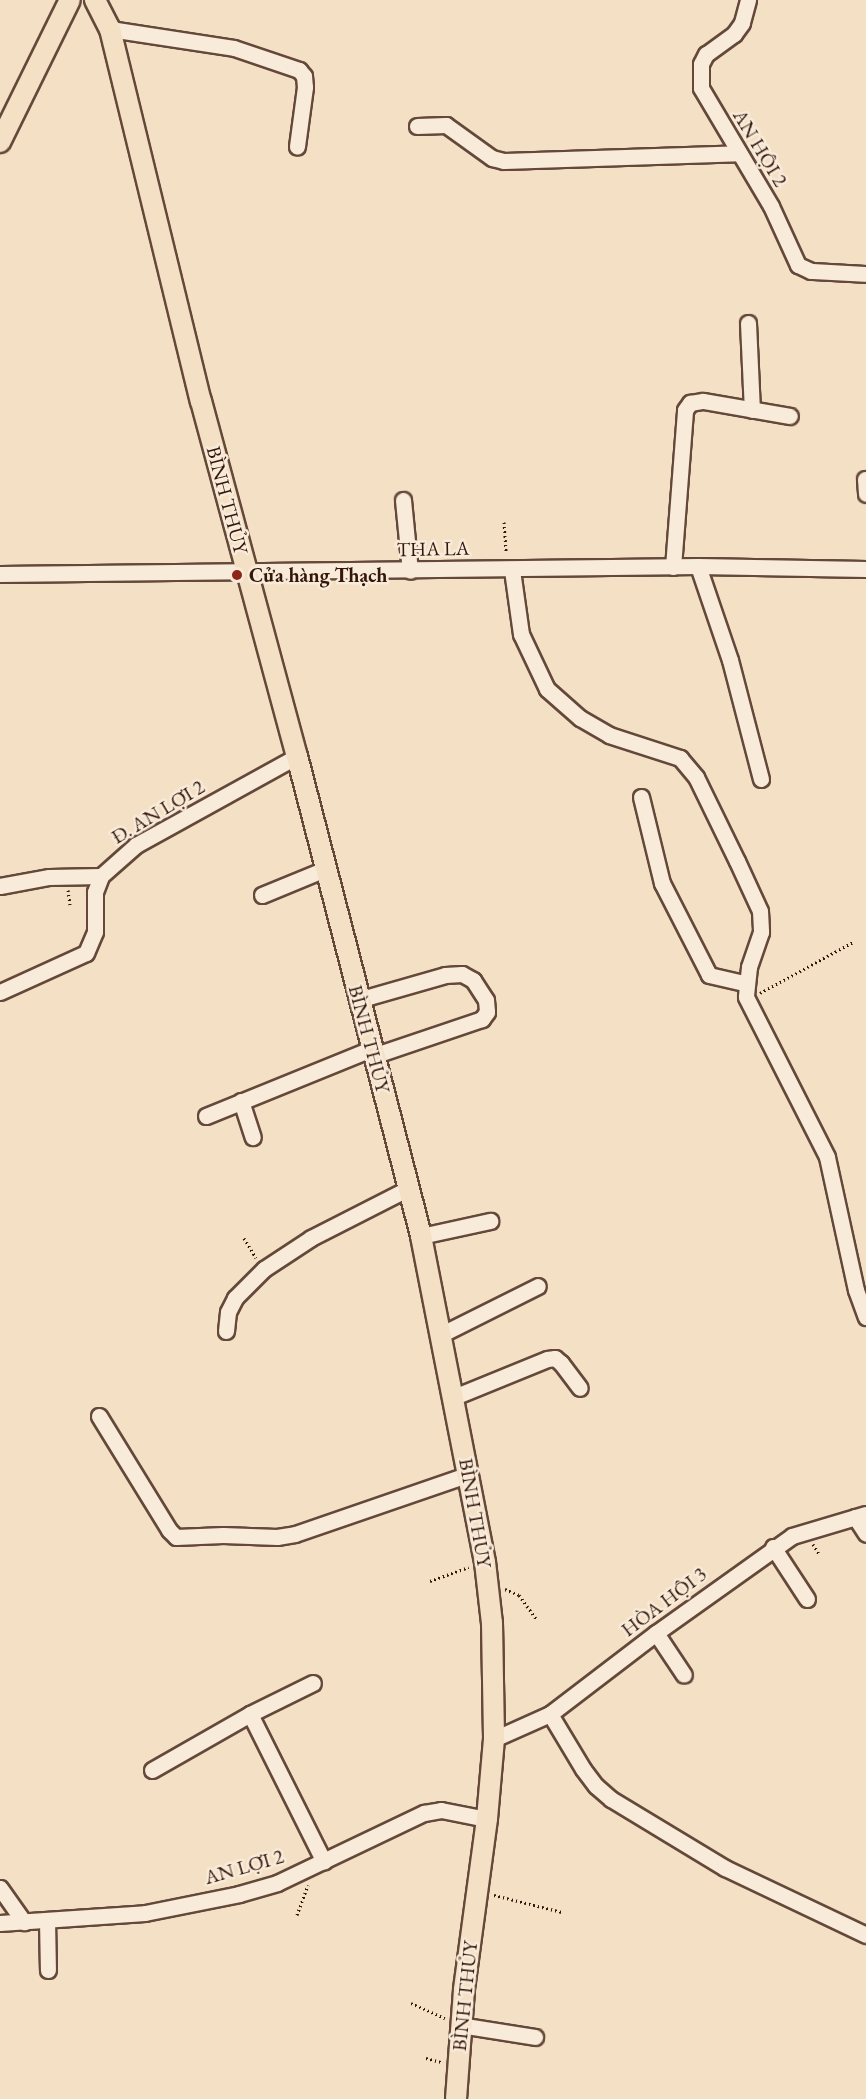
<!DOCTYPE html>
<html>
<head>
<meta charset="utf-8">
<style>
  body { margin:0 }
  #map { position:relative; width:866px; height:2099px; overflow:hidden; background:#f4e0c5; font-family:"EB Garamond",serif }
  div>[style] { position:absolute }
  .path>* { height:3px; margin-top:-1.5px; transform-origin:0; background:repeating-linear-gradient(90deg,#34160b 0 1.5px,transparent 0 4.5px) }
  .roads { filter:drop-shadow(2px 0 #64483a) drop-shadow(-2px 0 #64483a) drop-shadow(0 2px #64483a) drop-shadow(0 -2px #64483a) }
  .minor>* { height:15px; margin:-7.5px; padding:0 7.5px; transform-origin:7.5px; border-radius:7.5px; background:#f8ebd9 }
  .major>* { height:20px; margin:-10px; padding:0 10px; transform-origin:10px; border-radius:10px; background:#f4e0c5 }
  .dots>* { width:16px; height:16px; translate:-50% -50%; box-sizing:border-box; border:3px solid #f8ebd9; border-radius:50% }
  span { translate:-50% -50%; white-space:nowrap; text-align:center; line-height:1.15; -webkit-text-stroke:5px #f8ebd9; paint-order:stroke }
  .street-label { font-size:20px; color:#34160b }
  .poi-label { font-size:20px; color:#34160b; font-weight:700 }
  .left { translate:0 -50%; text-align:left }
</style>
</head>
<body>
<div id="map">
  <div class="path">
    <div style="left:504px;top:522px;width:31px;rotate:86deg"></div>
    <div style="left:68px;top:890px;width:15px;rotate:82deg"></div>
    <div style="left:760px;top:993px;width:106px;rotate:-28.7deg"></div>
    <div style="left:244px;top:1238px;width:23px;rotate:59deg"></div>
    <div style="left:813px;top:1544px;width:12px;rotate:59deg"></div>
    <div style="left:430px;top:1581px;width:41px;rotate:-19.7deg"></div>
    <div style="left:505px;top:1589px;width:15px;rotate:23deg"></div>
    <div style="left:519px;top:1595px;width:31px;rotate:54deg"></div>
    <div style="left:494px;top:1895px;width:70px;rotate:14deg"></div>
    <div style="left:297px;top:1915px;width:32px;rotate:-70deg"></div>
    <div style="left:411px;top:2003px;width:37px;rotate:24deg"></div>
    <div style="left:426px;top:2058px;width:16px;rotate:15deg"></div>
  </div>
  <div class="roads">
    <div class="minor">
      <div style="left:748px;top:0;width:24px;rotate:105deg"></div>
      <div style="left:742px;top:23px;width:14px;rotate:126deg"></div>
      <div style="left:734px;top:34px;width:34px;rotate:144deg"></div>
      <div style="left:706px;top:54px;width:11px;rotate:117deg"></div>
      <div style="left:701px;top:64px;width:24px;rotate:90deg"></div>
      <div style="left:701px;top:88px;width:137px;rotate:59.3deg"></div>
      <div style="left:771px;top:206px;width:65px;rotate:65.4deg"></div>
      <div style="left:798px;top:265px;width:14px;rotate:25deg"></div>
      <div style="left:811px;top:271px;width:55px;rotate:3.1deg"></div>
      <div style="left:110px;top:29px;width:125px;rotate:8.7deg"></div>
      <div style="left:234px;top:48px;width:69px;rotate:18.7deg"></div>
      <div style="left:299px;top:70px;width:8px;rotate:50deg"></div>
      <div style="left:304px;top:76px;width:11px;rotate:85deg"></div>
      <div style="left:305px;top:87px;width:60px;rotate:97.7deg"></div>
      <div style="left:417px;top:126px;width:29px;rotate:-2deg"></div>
      <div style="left:446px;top:125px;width:57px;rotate:35.7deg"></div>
      <div style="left:492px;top:158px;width:12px;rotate:14deg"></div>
      <div style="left:504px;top:161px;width:235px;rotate:-1.9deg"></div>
      <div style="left:748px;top:323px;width:87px;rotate:87.4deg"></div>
      <div style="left:865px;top:479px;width:15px;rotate:86deg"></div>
      <div style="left:403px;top:500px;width:71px;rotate:84.4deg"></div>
      <div style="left:698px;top:566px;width:99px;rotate:71.2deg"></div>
      <div style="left:730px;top:660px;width:123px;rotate:75.4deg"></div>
      <div style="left:673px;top:567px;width:157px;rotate:-85.6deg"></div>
      <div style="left:685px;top:410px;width:9px;rotate:-54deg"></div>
      <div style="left:690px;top:403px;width:13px;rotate:-9deg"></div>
      <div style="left:703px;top:401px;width:88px;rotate:9.8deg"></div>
      <div style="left:512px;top:570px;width:65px;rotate:82deg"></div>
      <div style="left:521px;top:634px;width:61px;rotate:64.7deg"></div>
      <div style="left:547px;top:689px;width:44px;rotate:41.3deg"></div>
      <div style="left:580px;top:718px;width:34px;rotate:30deg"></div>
      <div style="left:609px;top:735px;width:75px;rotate:17.9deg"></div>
      <div style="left:680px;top:758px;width:25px;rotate:50deg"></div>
      <div style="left:696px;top:777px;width:93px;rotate:64deg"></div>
      <div style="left:737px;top:861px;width:55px;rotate:65.3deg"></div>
      <div style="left:760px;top:911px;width:21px;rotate:87deg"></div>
      <div style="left:761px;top:932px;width:37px;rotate:109deg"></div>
      <div style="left:749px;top:967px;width:30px;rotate:96deg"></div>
      <div style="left:746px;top:997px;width:179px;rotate:63.1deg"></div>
      <div style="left:827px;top:1157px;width:136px;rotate:77.7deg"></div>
      <div style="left:856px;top:1290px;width:29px;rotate:70deg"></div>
      <div style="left:0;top:574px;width:698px;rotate:-0.66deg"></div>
      <div style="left:698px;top:566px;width:168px;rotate:1deg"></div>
      <div style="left:641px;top:797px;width:89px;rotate:76.3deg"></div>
      <div style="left:662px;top:883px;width:103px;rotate:62.9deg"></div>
      <div style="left:709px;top:975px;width:39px;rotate:13deg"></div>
      <div style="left:0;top:886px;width:50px;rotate:-10.4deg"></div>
      <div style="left:49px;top:877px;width:52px;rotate:-1.1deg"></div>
      <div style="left:262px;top:895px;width:68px;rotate:-22.4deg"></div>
      <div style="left:0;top:992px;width:94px;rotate:-24.4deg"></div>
      <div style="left:86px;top:953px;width:23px;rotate:-67deg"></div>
      <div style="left:95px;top:932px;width:40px;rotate:-90deg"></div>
      <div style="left:95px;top:892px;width:17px;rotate:-69deg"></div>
      <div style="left:101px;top:876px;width:47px;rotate:-41.5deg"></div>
      <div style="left:136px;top:845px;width:184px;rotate:-28.9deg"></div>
      <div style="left:358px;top:1000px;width:91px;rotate:-16deg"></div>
      <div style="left:445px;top:975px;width:17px;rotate:-3deg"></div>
      <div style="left:462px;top:974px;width:13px;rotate:29deg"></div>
      <div style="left:473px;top:980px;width:24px;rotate:57deg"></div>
      <div style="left:486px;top:1000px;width:12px;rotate:85deg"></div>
      <div style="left:487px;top:1012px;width:9px;rotate:126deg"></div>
      <div style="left:482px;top:1019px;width:115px;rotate:161.3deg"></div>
      <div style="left:241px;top:1101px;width:38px;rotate:72deg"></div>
      <div style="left:206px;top:1116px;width:178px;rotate:-22.1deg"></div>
      <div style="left:421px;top:1236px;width:71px;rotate:-12.3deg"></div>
      <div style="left:226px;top:1331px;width:19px;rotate:-84deg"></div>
      <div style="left:228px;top:1312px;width:16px;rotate:-63deg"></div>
      <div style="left:235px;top:1298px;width:41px;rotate:-45deg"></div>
      <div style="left:264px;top:1269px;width:56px;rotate:-33.4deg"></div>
      <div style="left:311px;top:1238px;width:110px;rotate:-27deg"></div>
      <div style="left:442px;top:1334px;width:107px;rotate:-26.6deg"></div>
      <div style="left:454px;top:1397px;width:100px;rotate:-22.2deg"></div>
      <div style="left:547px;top:1359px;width:8px;rotate:-7deg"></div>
      <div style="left:555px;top:1358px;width:8px;rotate:40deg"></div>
      <div style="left:561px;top:1363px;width:31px;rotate:53deg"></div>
      <div style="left:99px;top:1416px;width:134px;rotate:58.4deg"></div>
      <div style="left:169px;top:1530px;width:10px;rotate:45deg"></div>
      <div style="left:176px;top:1537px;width:47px;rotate:-2.4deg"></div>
      <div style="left:223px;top:1535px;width:54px;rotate:2.1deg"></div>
      <div style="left:277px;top:1537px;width:18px;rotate:-9deg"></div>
      <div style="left:295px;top:1534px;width:184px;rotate:-19deg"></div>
      <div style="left:855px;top:1517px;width:20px;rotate:57deg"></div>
      <div style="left:773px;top:1547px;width:62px;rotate:56.8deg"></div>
      <div style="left:656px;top:1633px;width:50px;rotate:56.3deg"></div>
      <div style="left:250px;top:1714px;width:165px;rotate:63.4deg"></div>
      <div style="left:550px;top:1714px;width:64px;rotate:59deg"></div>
      <div style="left:583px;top:1769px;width:21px;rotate:53deg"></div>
      <div style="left:596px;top:1786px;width:20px;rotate:41deg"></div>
      <div style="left:611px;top:1799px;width:133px;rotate:31.2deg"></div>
      <div style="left:725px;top:1868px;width:156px;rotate:25.4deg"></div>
      <div style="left:494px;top:1739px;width:61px;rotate:-24.1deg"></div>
      <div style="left:550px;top:1714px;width:133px;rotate:-37.4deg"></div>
      <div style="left:656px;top:1633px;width:167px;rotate:-35.5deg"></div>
      <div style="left:792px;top:1536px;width:77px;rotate:-16.6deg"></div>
      <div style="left:152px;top:1770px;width:113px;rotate:-29.7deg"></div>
      <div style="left:250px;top:1714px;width:70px;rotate:-26.2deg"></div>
      <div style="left:0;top:1888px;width:42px;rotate:54.8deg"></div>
      <div style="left:47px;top:1920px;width:50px;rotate:88.9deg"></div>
      <div style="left:0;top:1923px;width:145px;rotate:-3.9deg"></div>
      <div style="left:145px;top:1913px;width:96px;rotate:-11.4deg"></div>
      <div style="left:239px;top:1894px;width:40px;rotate:-16deg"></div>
      <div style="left:277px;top:1883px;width:163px;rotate:-25.5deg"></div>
      <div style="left:424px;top:1813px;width:17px;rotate:-10deg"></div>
      <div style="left:441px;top:1810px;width:47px;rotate:11.1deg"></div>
      <div style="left:460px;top:2025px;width:76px;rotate:9.1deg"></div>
    </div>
    <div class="major">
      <div style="left:95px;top:0;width:33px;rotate:63deg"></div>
      <div style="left:110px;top:29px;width:383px;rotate:76.3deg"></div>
      <div style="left:201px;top:401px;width:368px;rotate:74.9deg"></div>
      <div style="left:297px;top:756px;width:496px;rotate:75.5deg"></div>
      <div style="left:421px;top:1236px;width:332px;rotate:78.9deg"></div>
      <div style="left:485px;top:1562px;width:61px;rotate:83.5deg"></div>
      <div style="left:492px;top:1623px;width:116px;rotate:89deg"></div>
      <div style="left:494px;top:1739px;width:80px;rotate:95deg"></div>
      <div style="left:487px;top:1819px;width:173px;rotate:97.7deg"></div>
      <div style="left:464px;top:1990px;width:109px;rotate:94.2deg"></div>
      <div style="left:0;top:142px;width:158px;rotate:-63.8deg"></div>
    </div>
  </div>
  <div class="dots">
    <div style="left:237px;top:575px;background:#8f2418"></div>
  </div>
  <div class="street-label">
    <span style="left:760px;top:148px;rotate:59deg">AN HỘI 2</span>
    <span style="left:227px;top:500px;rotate:75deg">BÌNH THỦY</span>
    <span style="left:433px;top:549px;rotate:-1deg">THA LA</span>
    <span style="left:158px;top:812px;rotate:-31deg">Đ. AN LỢI 2</span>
    <span style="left:369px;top:1039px;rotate:75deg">BÌNH THỦY</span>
    <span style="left:475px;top:1513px;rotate:80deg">BÌNH THỦY</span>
    <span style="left:664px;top:1602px;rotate:-37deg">HÒA HỘI 3</span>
    <span style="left:244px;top:1867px;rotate:-16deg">AN LỢI 2</span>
    <span style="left:465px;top:1996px;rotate:-84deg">BÌNH THỦY</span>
  </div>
  <div class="poi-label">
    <span class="left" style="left:249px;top:575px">Cửa hàng Thạch</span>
  </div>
</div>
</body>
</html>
